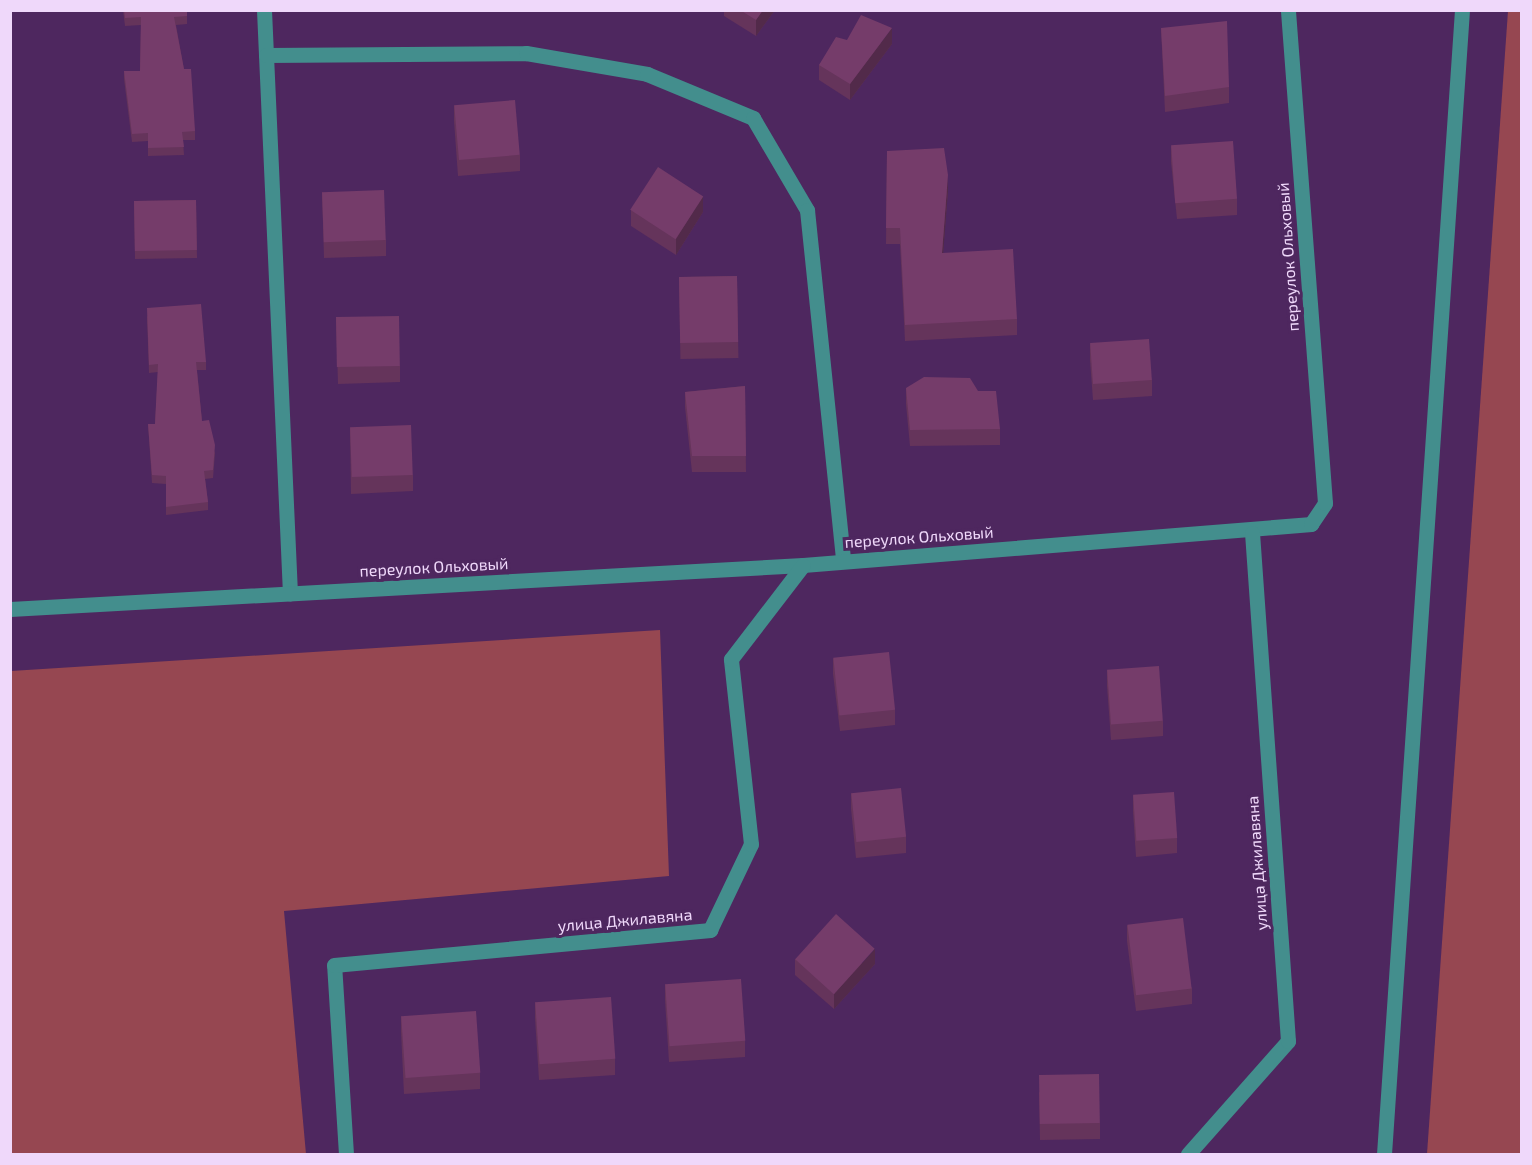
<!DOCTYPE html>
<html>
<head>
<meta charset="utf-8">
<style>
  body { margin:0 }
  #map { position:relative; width:1532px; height:1165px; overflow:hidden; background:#4e275f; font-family:"Exo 2",sans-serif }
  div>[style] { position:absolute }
  .forest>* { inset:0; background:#964751 }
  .minor>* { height:15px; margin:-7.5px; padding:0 7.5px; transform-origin:7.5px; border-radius:7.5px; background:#438e8d }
  .wall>* { inset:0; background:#65345b; transform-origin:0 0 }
  .shaded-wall>* { inset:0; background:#522a4a }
  .building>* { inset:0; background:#753c6a; transform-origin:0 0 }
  span { translate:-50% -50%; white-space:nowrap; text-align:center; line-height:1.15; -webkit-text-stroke:6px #4e275f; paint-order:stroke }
  .street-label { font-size:16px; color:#efd8fa }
  .frame { position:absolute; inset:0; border:12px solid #efd8fa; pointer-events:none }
</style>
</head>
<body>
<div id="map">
  <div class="forest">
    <div style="clip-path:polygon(1508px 11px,1522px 11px,1521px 1154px,1427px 1154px)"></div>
    <div style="clip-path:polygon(660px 630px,669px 876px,284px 911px,306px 1154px,11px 1154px,11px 671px)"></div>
  </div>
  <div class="minor">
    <div style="left:264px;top:10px;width:584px;rotate:87.45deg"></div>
    <div style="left:266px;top:55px;width:260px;rotate:-0.4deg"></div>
    <div style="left:526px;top:53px;width:123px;rotate:9.8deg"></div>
    <div style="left:647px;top:74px;width:115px;rotate:22.5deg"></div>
    <div style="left:753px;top:118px;width:107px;rotate:59.6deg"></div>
    <div style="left:807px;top:210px;width:352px;rotate:84.1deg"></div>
    <div style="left:10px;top:609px;width:794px;rotate:-3.18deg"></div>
    <div style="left:803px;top:565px;width:510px;rotate:-4.61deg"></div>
    <div style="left:1311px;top:524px;width:25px;rotate:-56deg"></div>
    <div style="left:1325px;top:503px;width:494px;rotate:-94.3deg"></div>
    <div style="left:346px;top:1154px;width:189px;rotate:-93.6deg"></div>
    <div style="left:334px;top:965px;width:378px;rotate:-5.3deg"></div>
    <div style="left:710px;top:930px;width:95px;rotate:-64.5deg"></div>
    <div style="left:751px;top:844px;width:186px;rotate:-96.2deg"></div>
    <div style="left:731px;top:659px;width:118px;rotate:-52.5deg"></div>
    <div style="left:1188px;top:1154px;width:151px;rotate:-48.5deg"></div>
    <div style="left:1288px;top:1041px;width:509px;rotate:-94.05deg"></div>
    <div style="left:1384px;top:1154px;width:1147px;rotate:-86.1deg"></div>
  </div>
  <div class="wall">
    <div style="clip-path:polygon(123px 10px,187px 10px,187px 24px,176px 25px,195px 131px,195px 140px,183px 140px,184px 155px,148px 156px,148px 141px,132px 142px,124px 79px,124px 71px,140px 71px,141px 25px,125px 26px)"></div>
    <div style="clip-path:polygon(724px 10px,775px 10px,756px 36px,724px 16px)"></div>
    <div style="clip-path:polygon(1161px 28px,1229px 87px,1229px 103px,1165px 112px)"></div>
    <div style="clip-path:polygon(847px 40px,892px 44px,850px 100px,819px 80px,819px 65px)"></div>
    <div style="clip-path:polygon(454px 105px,520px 155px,520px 171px,458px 176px,454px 121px)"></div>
    <div style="clip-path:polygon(1171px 146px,1237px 199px,1237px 215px,1177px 219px,1171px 162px)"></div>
    <div style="clip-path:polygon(887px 151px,948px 191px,943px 253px,1017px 319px,1017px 335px,905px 341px,900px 244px,886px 244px)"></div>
    <div style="clip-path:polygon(322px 192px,386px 240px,386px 256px,324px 258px)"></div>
    <div style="left:196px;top:200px;width:58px;height:62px;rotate:89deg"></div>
    <div style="clip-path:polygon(631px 210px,703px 212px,676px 255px,631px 226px)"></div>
    <div style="left:737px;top:276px;width:82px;height:58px;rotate:89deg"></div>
    <div style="clip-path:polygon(147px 316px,206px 362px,206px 370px,197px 370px,202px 421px,215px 453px,213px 478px,205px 479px,208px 502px,208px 510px,166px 515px,166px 484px,152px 483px,148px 424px,155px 424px,158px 372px,149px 373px)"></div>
    <div style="clip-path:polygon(336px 318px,400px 366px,400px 382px,338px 384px)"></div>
    <div style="clip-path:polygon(1090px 344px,1152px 380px,1152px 396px,1093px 400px,1090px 360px)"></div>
    <div style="clip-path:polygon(745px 386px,746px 472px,692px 472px,685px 407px,685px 392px)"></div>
    <div style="clip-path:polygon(906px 388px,978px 391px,1000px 429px,1000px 445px,910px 446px,906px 404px)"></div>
    <div style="clip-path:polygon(350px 428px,413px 475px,413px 491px,351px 494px)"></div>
    <div style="clip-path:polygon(833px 658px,895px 710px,895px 725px,840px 731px,833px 674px)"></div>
    <div style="clip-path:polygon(1107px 670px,1163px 721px,1163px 736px,1111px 740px,1107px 686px)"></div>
    <div style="clip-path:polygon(851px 793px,906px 837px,906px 853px,856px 858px,851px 809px)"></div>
    <div style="clip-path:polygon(1133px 795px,1177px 838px,1177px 853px,1136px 857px,1133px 811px)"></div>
    <div style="clip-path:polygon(1127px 925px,1192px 988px,1192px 1004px,1136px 1011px,1127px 941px)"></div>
    <div style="clip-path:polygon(795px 959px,875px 964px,834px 1009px,795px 975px)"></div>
    <div style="clip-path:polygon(665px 984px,745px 1041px,745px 1057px,669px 1062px,665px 1000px)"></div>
    <div style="clip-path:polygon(535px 1002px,615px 1059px,615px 1075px,539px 1080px,535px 1018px)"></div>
    <div style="clip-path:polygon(401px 1016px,480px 1073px,480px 1089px,404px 1094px,401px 1032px)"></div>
    <div style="clip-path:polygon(1039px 1092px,1100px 1123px,1100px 1139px,1040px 1140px)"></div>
  </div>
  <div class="shaded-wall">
    <div style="clip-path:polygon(763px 10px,775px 10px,756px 36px,756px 20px)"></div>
    <div style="clip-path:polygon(892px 28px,892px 44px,850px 100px,850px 84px)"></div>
    <div style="clip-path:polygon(948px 175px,948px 191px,942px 269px,942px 253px)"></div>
    <div style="clip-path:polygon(703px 196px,703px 212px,676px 255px,676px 239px)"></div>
    <div style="clip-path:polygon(875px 949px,875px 964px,834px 1009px,834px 994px)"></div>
  </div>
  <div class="building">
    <div style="clip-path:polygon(124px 10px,187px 10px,187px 16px,174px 17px,184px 69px,191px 69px,195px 131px,182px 132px,184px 147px,148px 148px,148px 133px,132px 134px,124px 71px,140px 71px,141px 17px,125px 18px)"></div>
    <div style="clip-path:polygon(740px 10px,763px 10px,756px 20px)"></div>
    <div style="clip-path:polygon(861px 15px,892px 28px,850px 84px,819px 65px,836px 37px,847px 40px)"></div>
    <div style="clip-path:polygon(1227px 21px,1229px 87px,1165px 96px,1161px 28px)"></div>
    <div style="left:515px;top:100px;width:55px;height:61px;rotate:85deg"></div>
    <div style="left:1233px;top:141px;width:58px;height:62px;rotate:86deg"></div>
    <div style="clip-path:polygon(944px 148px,948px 175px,942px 253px,1013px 249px,1017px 319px,905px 325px,900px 228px,886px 228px,887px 151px)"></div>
    <div style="left:658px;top:167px;width:54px;height:51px;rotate:33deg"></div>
    <div style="left:384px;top:190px;width:50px;height:62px;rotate:88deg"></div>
    <div style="left:196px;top:200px;width:50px;height:62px;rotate:89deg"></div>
    <div style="left:737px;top:276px;width:66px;height:58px;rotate:89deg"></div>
    <div style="clip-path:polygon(201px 304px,206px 362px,196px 362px,202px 421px,209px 420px,215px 445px,213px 470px,204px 471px,208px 502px,166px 507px,166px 476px,152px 475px,148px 424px,155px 424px,158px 364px,149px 365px,147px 308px)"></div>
    <div style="left:399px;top:316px;width:50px;height:63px;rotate:89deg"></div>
    <div style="left:1149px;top:339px;width:41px;height:59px;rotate:86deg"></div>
    <div style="clip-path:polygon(924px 377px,970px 378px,978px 391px,996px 391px,1000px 429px,910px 430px,906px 388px)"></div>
    <div style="clip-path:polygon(745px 386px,746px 456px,692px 456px,685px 392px)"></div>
    <div style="left:411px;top:425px;width:50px;height:61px;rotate:88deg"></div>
    <div style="left:889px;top:652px;width:58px;height:56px;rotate:84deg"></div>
    <div style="left:1159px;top:666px;width:55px;height:52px;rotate:86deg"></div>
    <div style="left:901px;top:788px;width:49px;height:50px;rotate:84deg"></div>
    <div style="left:1174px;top:792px;width:46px;height:41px;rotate:86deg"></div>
    <div style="left:836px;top:914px;width:52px;height:61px;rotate:42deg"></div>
    <div style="left:1183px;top:918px;width:71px;height:56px;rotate:83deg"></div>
    <div style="left:741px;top:979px;width:62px;height:76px;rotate:86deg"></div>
    <div style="left:611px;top:997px;width:62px;height:76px;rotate:86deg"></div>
    <div style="left:476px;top:1011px;width:62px;height:75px;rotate:86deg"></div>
    <div style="left:1099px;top:1074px;width:49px;height:60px;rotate:89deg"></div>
  </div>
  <div class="street-label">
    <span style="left:1288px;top:257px;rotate:-94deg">переулок Ольховый</span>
    <span style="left:919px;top:537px;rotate:-4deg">переулок Ольховый</span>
    <span style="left:434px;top:567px;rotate:-3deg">переулок Ольховый</span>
    <span style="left:1257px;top:863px;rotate:-94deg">улица Джилавяна</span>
    <span style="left:625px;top:920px;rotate:-5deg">улица Джилавяна</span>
  </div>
  <div class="frame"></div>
</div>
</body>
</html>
